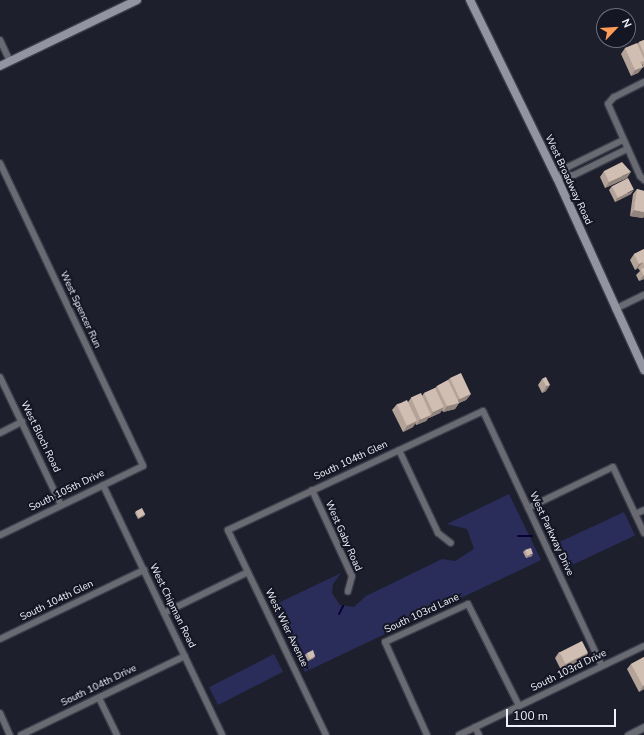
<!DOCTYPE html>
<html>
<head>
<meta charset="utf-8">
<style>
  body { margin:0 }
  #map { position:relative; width:644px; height:735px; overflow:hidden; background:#1d1f2d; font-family:"Nunito Sans",sans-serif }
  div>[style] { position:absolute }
  .green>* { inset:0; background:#2a2d5a; transform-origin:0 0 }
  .stream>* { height:2px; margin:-1px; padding:0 1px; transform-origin:1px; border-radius:1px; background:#0a0036 }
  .roads { filter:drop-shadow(1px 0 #3b3d4a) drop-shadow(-1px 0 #3b3d4a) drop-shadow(0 1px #3b3d4a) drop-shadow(0 -1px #3b3d4a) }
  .minor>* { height:6px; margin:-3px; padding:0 3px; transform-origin:3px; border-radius:3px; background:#696a72 }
  .tertiary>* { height:7px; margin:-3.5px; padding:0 3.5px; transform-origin:3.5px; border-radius:3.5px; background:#696a72 }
  .secondary>* { height:8px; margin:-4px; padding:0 4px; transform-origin:4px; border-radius:4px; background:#9294a1 }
  .wall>* { inset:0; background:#b4a399 }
  .shaded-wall>* { inset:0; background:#92857d }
  .building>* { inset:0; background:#d1beb2; transform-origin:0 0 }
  span { translate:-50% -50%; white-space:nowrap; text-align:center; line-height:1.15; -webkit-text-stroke:4px #141623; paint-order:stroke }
  .street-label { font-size:10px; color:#f1f2fd }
  .north { position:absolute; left:596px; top:8px; width:40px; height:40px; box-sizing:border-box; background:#141623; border:1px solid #6c6e7a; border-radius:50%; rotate:65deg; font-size:11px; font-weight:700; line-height:16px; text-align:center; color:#f1f2fd }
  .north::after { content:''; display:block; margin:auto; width:14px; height:18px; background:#fe9c57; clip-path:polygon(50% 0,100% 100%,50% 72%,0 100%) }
  .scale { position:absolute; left:506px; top:709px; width:110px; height:18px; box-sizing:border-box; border:2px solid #f1f2fd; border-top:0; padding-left:5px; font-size:12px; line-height:14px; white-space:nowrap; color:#f1f2fd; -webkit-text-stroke:3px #141623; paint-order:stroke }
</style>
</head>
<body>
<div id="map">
  <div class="green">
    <div style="clip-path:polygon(509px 494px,541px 560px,305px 672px,272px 606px,341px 573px,333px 584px,332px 593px,340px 605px,354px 607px,366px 596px,442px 559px,455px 561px,474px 549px,467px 529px,447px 524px)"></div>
    <div style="left:624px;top:512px;width:26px;height:76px;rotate:65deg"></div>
    <div style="left:274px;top:654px;width:20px;height:73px;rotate:63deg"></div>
  </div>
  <div class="stream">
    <div style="left:518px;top:536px;width:14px"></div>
    <div style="left:339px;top:614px;width:9px;rotate:-63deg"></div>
  </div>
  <div class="roads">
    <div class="minor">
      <div style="left:0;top:40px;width:23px;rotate:65deg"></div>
      <div style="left:644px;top:82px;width:34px;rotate:153deg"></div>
      <div style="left:614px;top:97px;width:9px;rotate:131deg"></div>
      <div style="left:608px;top:104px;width:79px;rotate:66deg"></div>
      <div style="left:640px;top:176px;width:6px;rotate:45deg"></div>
      <div style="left:0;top:163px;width:335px;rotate:64.7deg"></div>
      <div style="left:143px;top:466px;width:159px;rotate:154.2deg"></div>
      <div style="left:557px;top:178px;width:16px;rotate:-45deg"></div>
      <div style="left:568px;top:167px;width:61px;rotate:-26.1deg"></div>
      <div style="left:557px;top:178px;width:17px;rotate:-10deg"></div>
      <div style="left:574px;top:175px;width:59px;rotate:-26.1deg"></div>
      <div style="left:615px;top:309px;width:32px;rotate:-26deg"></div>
      <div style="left:0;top:377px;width:142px;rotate:64.5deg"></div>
      <div style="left:0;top:433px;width:25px;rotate:-27deg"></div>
      <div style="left:399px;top:450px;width:92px;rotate:64.8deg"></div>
      <div style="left:438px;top:533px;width:16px;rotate:38deg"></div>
      <div style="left:103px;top:485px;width:277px;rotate:64.5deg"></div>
      <div style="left:312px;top:490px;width:95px;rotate:65.1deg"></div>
      <div style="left:352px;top:576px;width:16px;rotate:105deg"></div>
      <div style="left:528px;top:508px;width:94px;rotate:-25.8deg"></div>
      <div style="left:613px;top:467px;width:73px;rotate:64.8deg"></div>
      <div style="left:635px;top:514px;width:10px;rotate:-24deg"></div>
      <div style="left:164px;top:613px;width:93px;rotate:-26deg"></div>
      <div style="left:0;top:639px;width:160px;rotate:-25.6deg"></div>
      <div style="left:99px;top:698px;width:41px;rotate:64.1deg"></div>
      <div style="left:0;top:713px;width:24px;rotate:66deg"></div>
      <div style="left:475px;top:727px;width:9px;rotate:63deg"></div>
      <div style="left:21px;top:735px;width:182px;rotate:-25.7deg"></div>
      <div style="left:326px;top:735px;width:227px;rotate:-115.6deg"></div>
      <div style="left:228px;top:530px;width:281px;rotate:-25deg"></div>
      <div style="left:483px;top:411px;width:281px;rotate:65deg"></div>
      <div style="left:427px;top:735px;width:102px;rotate:-114.3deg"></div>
      <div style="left:385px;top:642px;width:91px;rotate:-24.6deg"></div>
      <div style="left:468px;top:604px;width:114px;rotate:63.4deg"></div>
      <div style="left:459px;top:735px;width:205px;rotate:-25.7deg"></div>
    </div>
    <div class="tertiary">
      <div style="left:628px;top:735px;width:18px;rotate:-27deg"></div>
    </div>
    <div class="secondary">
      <div style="left:470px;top:0;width:198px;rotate:64deg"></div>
      <div style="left:557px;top:178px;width:211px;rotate:65.6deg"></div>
      <div style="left:0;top:66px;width:152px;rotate:-25.7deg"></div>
    </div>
  </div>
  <div class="wall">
    <div style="clip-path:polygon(644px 40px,644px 68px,642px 64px,642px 65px,643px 67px,638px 73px,631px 76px,621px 54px,625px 48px,637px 44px,639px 42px)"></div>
    <div style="clip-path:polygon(604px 171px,627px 178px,605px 188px,600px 177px)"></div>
    <div style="clip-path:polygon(612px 186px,631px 194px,615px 202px,609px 190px)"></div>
    <div style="clip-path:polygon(637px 189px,644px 191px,644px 216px,643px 218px,630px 216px,633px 194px)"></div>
    <div style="clip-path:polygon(644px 249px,644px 279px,639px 281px,636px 275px,640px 271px,638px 268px,635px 270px,630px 260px,634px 254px)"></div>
    <div style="clip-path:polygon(546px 377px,546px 391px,542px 393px,538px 385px,542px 379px)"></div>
    <div style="clip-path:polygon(450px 378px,471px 394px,466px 400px,459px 403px,455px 409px,443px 412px,442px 410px,440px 413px,429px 418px,429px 417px,426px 421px,416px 425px,415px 423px,413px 427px,403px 432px,392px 410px,397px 404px,408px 402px,411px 398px,422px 396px,424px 393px,435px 388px,437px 386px,448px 380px)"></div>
    <div style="clip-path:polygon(136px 511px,145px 514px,144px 516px,138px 519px,135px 513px)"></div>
    <div style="clip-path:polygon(525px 550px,532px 556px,526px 558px,523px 552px)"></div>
    <div style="clip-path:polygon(559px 652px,588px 653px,584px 659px,561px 670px,555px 658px)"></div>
    <div style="clip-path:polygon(307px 653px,315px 656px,314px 658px,308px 661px,305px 655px)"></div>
    <div style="clip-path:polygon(644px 657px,644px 689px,639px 692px,627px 669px,631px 664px)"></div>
  </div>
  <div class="shaded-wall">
    <div style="clip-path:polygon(643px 67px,638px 73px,631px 76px,635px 70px)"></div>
    <div style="clip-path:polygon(631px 172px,627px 178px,605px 188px,609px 182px)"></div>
    <div style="clip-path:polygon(634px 190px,631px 194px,615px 202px,617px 198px)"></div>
    <div style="clip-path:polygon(634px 210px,644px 212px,644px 216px,643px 218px,630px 216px)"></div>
    <div style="clip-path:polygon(643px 262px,638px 268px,635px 270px,639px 264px)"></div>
    <div style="clip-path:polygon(644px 275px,644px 279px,639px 281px)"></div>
    <div style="clip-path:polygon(550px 385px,546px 391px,542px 393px,546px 387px)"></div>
    <div style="clip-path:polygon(471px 394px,466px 400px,459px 403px,455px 409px,443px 412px,447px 406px,456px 404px,459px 399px)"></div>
    <div style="clip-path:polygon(444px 407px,440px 413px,429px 418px,433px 412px)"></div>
    <div style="clip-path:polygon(431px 415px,426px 421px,416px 425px,420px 419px)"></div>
    <div style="clip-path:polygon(417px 421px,413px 427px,403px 432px,407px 426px)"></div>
    <div style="clip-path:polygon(145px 514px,144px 516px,138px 519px,139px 517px)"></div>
    <div style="clip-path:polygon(533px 554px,532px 556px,526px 558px,527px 556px)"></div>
    <div style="clip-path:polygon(588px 653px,584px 659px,561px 670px,565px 664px)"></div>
    <div style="clip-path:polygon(315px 656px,314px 658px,308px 661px,310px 659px)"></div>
    <div style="clip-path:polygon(644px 685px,644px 689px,639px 692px,643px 686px)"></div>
  </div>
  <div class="building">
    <div style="clip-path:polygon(644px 40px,644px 54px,639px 42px)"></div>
    <div style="clip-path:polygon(637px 43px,644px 59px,644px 61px,640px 62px,643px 67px,635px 70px,625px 48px)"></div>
    <div style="clip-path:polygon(622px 162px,631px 172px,609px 182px,604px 171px)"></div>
    <div style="left:628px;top:178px;width:13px;height:18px;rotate:63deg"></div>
    <div style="clip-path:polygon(637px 189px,644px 191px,644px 212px,634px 210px)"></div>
    <div style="clip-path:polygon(644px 249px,644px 265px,643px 262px,639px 264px,634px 254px)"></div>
    <div style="clip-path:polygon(644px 268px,644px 276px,641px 269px)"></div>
    <div style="left:461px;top:373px;width:23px;height:12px;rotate:65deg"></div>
    <div style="left:546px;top:377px;width:9px;height:4px;rotate:63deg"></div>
    <div style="clip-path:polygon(448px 380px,459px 403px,447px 406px,437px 386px)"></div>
    <div style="left:435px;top:388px;width:21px;height:12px;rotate:65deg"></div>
    <div style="left:421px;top:393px;width:24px;height:11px;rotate:66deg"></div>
    <div style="left:407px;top:400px;width:23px;height:11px;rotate:65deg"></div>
    <div style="left:142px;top:508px;width:7px;height:7px;rotate:63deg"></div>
    <div style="left:531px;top:548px;width:6px;height:6px;rotate:72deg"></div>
    <div style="left:582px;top:641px;width:13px;height:25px;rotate:63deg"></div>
    <div style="clip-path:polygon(313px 650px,315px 656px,310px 659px,307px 653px)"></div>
    <div style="clip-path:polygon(644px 657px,644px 685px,643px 686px,631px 664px)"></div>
  </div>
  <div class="street-label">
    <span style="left:568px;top:180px;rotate:65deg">West Broadway Road</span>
    <span style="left:80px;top:310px;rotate:65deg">West Spencer Run</span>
    <span style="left:40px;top:437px;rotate:64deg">West Bloch Road</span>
    <span style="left:351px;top:461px;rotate:-25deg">South 104th Glen</span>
    <span style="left:67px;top:491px;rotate:-26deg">South 105th Drive</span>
    <span style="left:551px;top:534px;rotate:65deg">West Parkway Drive</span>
    <span style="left:343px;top:536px;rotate:66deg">West Gaby Road</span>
    <span style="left:57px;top:601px;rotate:-26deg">South 104th Glen</span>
    <span style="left:172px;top:606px;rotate:64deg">West Chipman Road</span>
    <span style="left:422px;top:614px;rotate:-25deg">South 103rd Lane</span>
    <span style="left:286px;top:628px;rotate:64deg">West Wier Avenue</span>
    <span style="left:569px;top:671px;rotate:-26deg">South 103rd Drive</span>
    <span style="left:99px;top:686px;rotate:-26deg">South 104th Drive</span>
  </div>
  <div class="north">N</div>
  <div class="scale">100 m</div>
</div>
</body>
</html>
